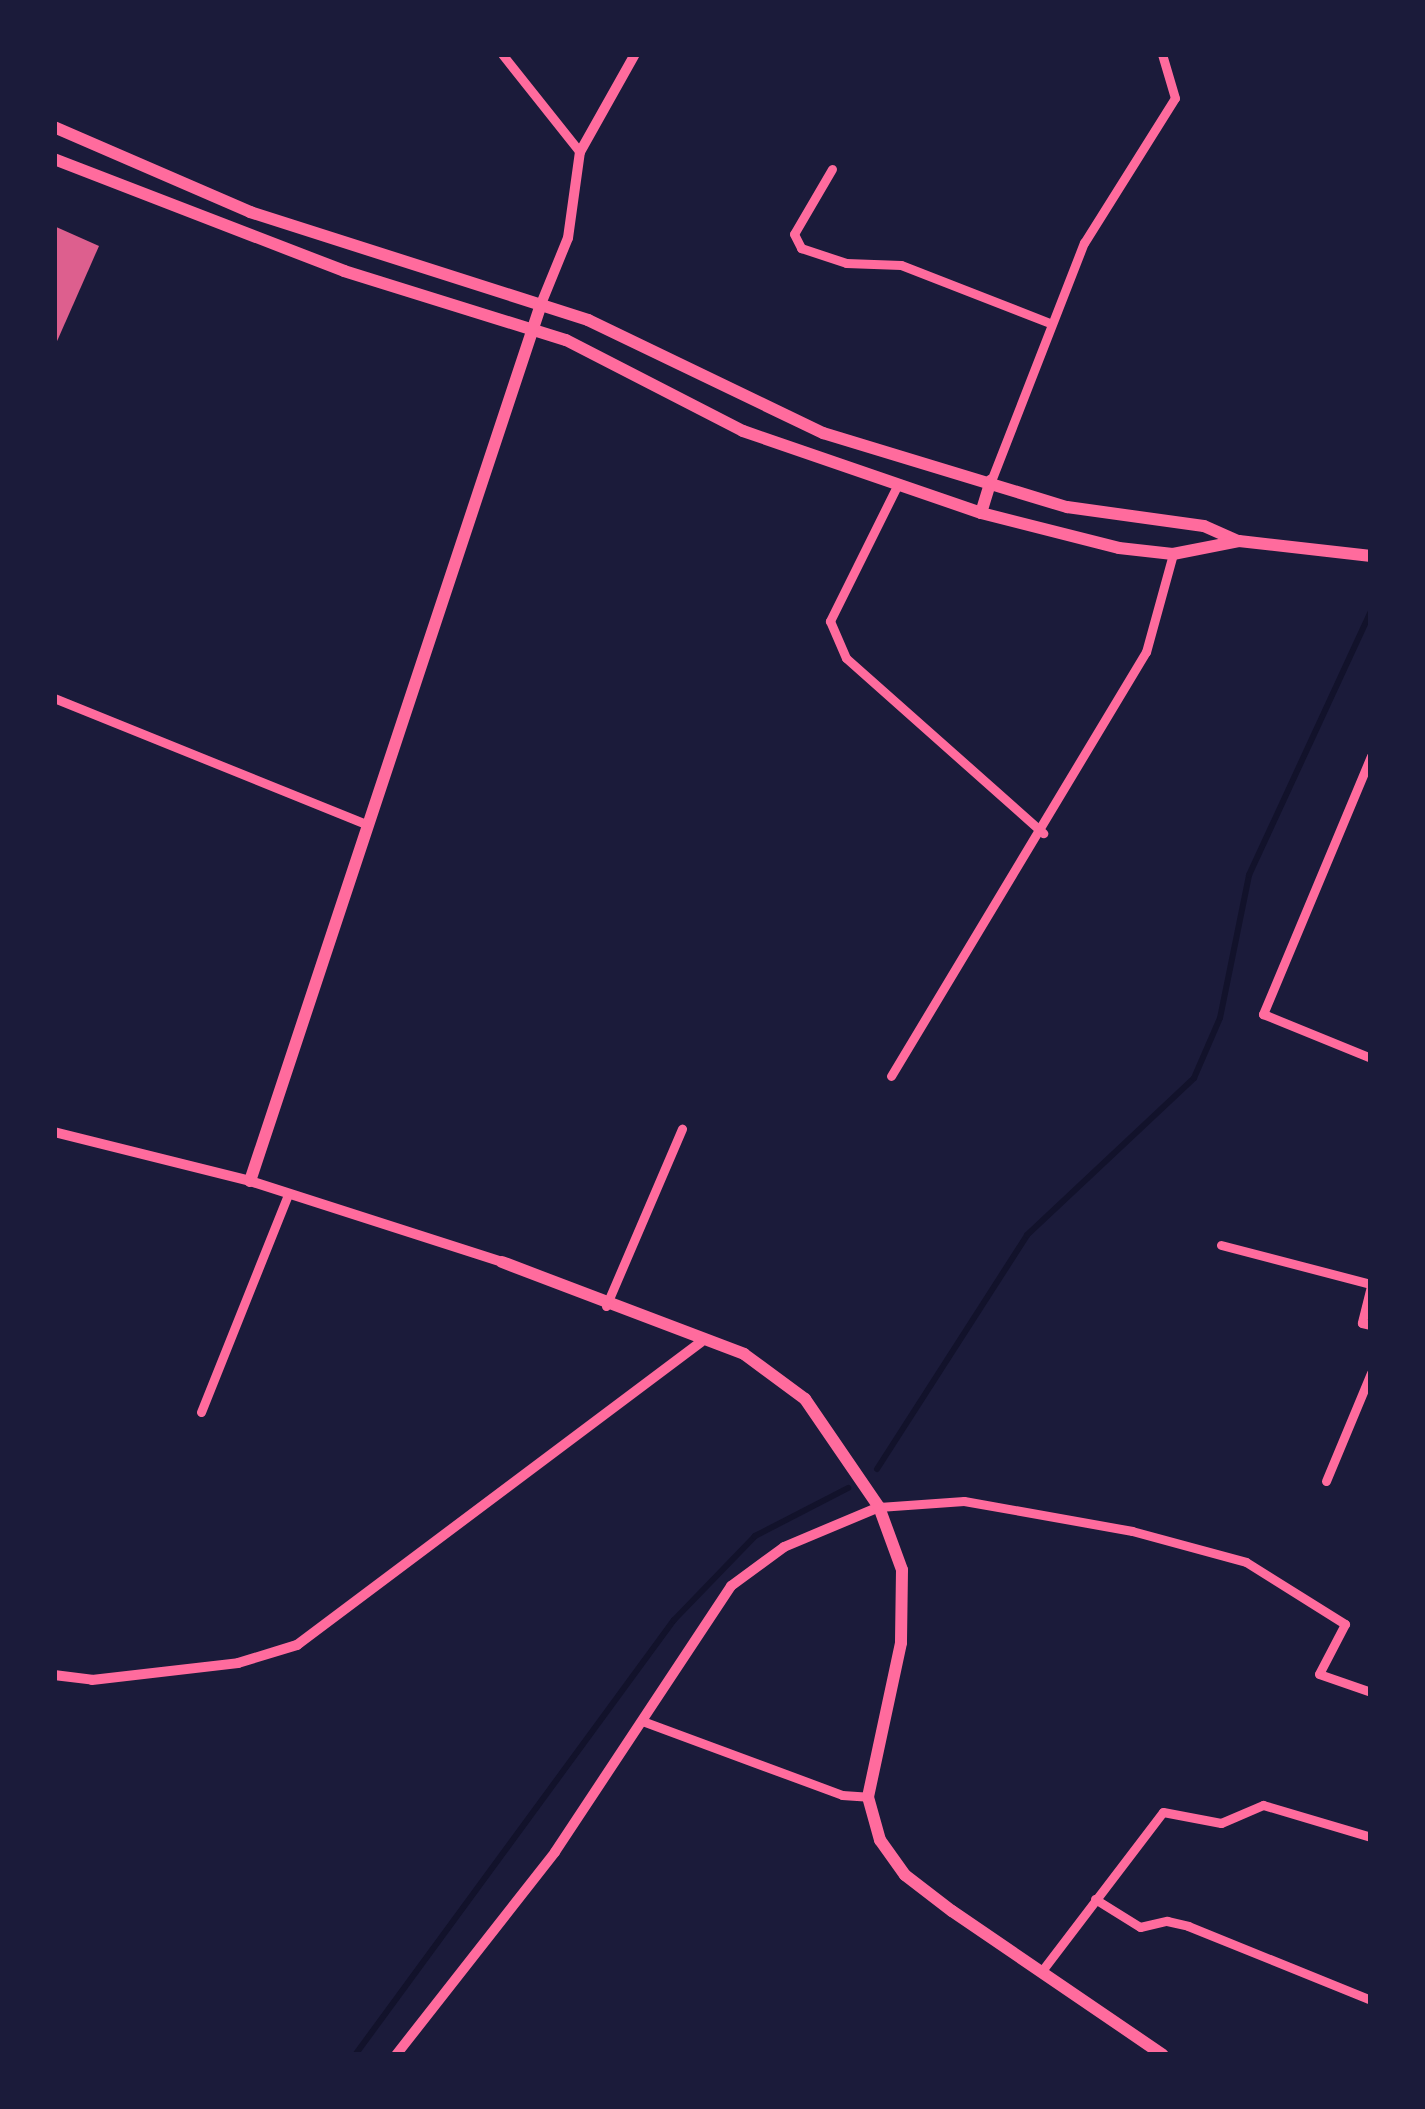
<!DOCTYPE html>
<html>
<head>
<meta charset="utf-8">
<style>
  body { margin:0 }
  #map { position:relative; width:1425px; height:2109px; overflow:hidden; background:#1b1b3a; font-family:Barlow,sans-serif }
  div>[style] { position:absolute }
  .stream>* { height:6px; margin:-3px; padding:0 3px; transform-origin:3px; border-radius:3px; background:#12122b }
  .building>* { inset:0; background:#dd5f8e }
  .minor>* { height:9px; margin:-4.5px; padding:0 4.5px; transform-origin:4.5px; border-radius:4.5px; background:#ff6b9d }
  .tertiary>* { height:10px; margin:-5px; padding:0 5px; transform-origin:5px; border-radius:5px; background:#ff6b9d }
  .secondary>* { height:12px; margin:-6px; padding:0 6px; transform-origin:6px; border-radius:6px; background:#ff6b9d }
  span { translate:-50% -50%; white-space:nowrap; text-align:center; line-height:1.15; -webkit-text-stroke:9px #1b1b3a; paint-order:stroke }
  .frame { position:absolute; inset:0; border:57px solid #1b1b3a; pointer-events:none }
</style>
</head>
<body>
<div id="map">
  <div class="stream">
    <div style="left:877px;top:1469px;width:278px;rotate:-57.3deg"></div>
    <div style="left:1027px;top:1235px;width:229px;rotate:-43.2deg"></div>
    <div style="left:1194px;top:1078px;width:65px;rotate:-66.6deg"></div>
    <div style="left:1220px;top:1018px;width:146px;rotate:-78.5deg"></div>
    <div style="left:1249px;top:875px;width:289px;rotate:-65.2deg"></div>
    <div style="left:355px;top:2055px;width:539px;rotate:-53.75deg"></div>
    <div style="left:674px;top:1620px;width:117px;rotate:-46deg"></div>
    <div style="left:755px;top:1536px;width:105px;rotate:-27.3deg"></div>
  </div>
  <div class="building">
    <div style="clip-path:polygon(54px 226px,99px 246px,54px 348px)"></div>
  </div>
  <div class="minor">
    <div style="left:502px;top:54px;width:125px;rotate:51.5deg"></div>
    <div style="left:832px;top:169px;width:75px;rotate:120.3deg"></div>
    <div style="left:794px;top:234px;width:16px;rotate:63deg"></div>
    <div style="left:801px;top:248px;width:47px;rotate:18.4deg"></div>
    <div style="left:846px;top:263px;width:55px;rotate:2.1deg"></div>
    <div style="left:901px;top:265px;width:160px;rotate:21.3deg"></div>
    <div style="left:991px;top:481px;width:256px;rotate:-68.7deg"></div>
    <div style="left:1084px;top:243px;width:171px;rotate:-57.9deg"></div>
    <div style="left:1175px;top:98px;width:46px;rotate:-106.5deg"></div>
    <div style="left:897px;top:486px;width:151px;rotate:116.4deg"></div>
    <div style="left:830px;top:621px;width:40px;rotate:66.6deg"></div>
    <div style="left:846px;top:658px;width:264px;rotate:41.6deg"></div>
    <div style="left:54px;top:698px;width:339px;rotate:22deg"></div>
    <div style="left:1371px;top:756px;width:280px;rotate:112.7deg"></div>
    <div style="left:1263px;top:1014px;width:117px;rotate:22.2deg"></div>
    <div style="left:891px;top:1076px;width:495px;rotate:-59deg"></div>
    <div style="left:1146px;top:652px;width:102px;rotate:-74.6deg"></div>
    <div style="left:1221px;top:1245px;width:155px;rotate:14.6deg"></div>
    <div style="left:1371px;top:1286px;width:38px;rotate:104deg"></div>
    <div style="left:1362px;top:1323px;width:9px;rotate:13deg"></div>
    <div style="left:606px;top:1306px;width:193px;rotate:-66.8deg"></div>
    <div style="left:201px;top:1412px;width:235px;rotate:-68.2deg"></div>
    <div style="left:1326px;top:1481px;width:117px;rotate:-67.4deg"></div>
    <div style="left:879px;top:1507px;width:85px;rotate:-4deg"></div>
    <div style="left:964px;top:1501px;width:171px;rotate:10.1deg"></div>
    <div style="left:1132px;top:1531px;width:118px;rotate:15.2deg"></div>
    <div style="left:1246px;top:1562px;width:117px;rotate:32.1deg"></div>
    <div style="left:1345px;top:1624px;width:56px;rotate:117.5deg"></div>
    <div style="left:1319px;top:1674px;width:55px;rotate:19.1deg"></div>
    <div style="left:645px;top:1722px;width:210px;rotate:20.3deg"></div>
    <div style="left:842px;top:1795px;width:26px;rotate:4deg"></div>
    <div style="left:1095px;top:1899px;width:53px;rotate:31.9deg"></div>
    <div style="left:1140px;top:1927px;width:28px;rotate:-13deg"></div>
    <div style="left:1167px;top:1921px;width:22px;rotate:13deg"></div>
    <div style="left:1188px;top:1926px;width:197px;rotate:22deg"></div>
    <div style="left:1041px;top:1972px;width:201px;rotate:-52.7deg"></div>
    <div style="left:1163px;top:1812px;width:59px;rotate:10.7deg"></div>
    <div style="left:1221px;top:1823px;width:46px;rotate:-23.2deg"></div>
    <div style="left:1263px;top:1805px;width:113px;rotate:16.5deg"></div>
  </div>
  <div class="tertiary">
    <div style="left:541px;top:304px;width:71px;rotate:-67.8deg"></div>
    <div style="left:568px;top:238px;width:87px;rotate:-82.1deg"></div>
    <div style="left:580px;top:152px;width:112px;rotate:-60.7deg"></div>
    <div style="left:54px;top:1132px;width:202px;rotate:14deg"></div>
    <div style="left:250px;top:1181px;width:265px;rotate:17.8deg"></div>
    <div style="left:54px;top:1675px;width:38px;rotate:7deg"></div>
    <div style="left:92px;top:1680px;width:147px;rotate:-6.6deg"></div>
    <div style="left:238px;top:1663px;width:62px;rotate:-17deg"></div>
    <div style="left:297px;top:1645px;width:505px;rotate:-36.87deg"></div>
    <div style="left:396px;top:2055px;width:258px;rotate:-51.9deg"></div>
    <div style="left:555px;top:1852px;width:319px;rotate:-56.5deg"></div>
    <div style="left:731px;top:1586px;width:66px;rotate:-36.3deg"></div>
    <div style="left:784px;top:1547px;width:103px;rotate:-22.8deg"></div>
  </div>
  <div class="secondary">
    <div style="left:54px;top:127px;width:214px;rotate:23.4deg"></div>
    <div style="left:250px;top:212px;width:355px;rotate:17.7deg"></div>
    <div style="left:588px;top:320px;width:261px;rotate:25.7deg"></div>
    <div style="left:823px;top:433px;width:255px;rotate:16.9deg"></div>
    <div style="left:1067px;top:507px;width:138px;rotate:7.9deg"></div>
    <div style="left:1204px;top:526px;width:37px;rotate:24deg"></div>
    <div style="left:54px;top:159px;width:311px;rotate:21.1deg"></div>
    <div style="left:344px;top:271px;width:232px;rotate:17.3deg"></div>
    <div style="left:566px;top:340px;width:199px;rotate:27.2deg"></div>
    <div style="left:743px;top:431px;width:252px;rotate:19deg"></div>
    <div style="left:981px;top:513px;width:142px;rotate:14.2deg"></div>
    <div style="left:1119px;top:548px;width:54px;rotate:6.3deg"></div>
    <div style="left:1173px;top:554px;width:67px;rotate:-11.1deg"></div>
    <div style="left:1239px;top:541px;width:133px;rotate:6.5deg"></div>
    <div style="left:981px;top:513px;width:34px;rotate:-73deg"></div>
    <div style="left:250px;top:1181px;width:924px;rotate:-71.64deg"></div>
    <div style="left:502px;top:1262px;width:259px;rotate:20.8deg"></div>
    <div style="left:744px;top:1354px;width:76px;rotate:36.4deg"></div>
    <div style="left:805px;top:1399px;width:131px;rotate:55.6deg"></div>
    <div style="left:879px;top:1507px;width:67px;rotate:69.9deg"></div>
    <div style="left:902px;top:1570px;width:73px;rotate:90.8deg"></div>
    <div style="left:901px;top:1643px;width:157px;rotate:102.1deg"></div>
    <div style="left:868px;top:1797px;width:45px;rotate:74.4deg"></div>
    <div style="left:880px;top:1840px;width:43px;rotate:54.5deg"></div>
    <div style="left:905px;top:1875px;width:59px;rotate:37.5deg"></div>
    <div style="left:952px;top:1911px;width:255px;rotate:34.3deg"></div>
  </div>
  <div class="frame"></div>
</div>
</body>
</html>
